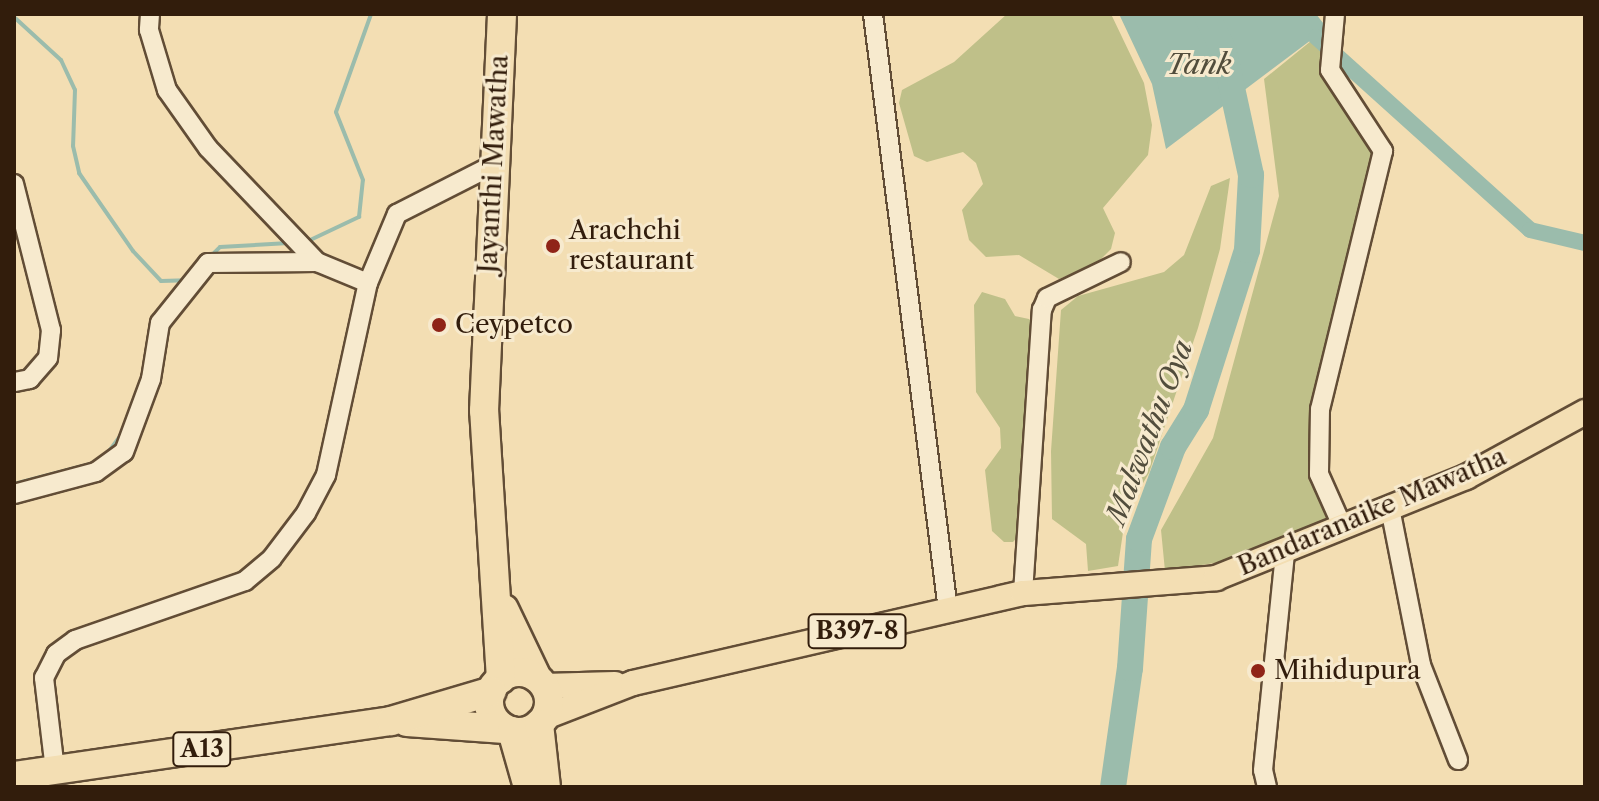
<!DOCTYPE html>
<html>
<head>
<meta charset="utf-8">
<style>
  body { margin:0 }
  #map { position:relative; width:1599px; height:801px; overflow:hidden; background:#f3deb3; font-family:"Libre Caslon Text",serif }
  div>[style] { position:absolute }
  .green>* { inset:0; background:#bfc089 }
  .water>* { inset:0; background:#9bbcac }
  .stream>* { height:4px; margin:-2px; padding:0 2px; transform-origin:2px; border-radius:2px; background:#9bbcac }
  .canal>* { height:16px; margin:-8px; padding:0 8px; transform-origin:8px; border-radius:8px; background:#9bbcac }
  .river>* { height:26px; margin:-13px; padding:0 13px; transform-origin:13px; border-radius:13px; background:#9bbcac }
  .roads { filter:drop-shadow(2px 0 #624d36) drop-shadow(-2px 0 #624d36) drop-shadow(0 2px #624d36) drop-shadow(0 -2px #624d36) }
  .minor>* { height:18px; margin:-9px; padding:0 9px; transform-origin:9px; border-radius:9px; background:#f7eace }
  .major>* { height:24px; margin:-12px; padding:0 12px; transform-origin:12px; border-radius:12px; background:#f3deb3 }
  .highway>* { height:28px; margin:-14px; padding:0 14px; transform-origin:14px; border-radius:14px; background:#f3deb3 }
  .highway>.ring { margin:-14px; padding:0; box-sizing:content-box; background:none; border:28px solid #f3deb3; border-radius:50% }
  .dots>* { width:22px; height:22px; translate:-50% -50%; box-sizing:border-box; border:4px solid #f7eace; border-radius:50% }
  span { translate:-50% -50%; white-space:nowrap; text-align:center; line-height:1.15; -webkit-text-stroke:6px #f7eace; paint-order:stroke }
  .shield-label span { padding:2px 6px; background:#f7eace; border:2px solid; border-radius:6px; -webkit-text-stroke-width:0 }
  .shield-label { font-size:24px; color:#321d0c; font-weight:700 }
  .street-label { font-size:26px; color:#321d0c }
  .poi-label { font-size:26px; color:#321d0c }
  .left { translate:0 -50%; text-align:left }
  .water-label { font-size:28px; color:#524d3c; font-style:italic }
  .frame { position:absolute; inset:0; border:16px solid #321d0c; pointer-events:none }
</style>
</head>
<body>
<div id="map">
  <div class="green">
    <div style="clip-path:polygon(1007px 14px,1111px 14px,1144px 83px,1152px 125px,1148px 155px,1103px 208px,1115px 233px,1111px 249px,1096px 264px,1059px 279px,1019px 255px,986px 257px,969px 240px,962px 210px,983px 184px,976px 163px,963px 152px,927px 162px,914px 156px,899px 103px,902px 90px,954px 62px)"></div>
    <div style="clip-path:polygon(1327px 28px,1330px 70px,1376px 139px,1320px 409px,1333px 525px,1251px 557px,1165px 571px,1161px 530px,1213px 438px,1279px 196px,1264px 79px)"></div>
    <div style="clip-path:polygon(1230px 178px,1220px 249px,1198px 328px,1149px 473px,1126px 512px,1118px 566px,1088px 571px,1086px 544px,1052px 519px,1051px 451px,1061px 310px,1078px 296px,1164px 272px,1184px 255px,1211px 186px)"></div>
    <div style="clip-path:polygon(982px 292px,1005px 299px,1015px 316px,1029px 319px,1038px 328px,1020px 534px,1013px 542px,1004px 542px,992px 531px,985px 470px,1001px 448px,1000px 428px,976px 392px,974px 305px)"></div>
  </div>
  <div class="water">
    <div style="clip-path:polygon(1119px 14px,1316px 14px,1327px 28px,1166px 149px,1152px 84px)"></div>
  </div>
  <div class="stream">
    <div style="left:14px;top:17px;width:64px;rotate:42.5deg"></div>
    <div style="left:61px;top:60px;width:33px;rotate:65deg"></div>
    <div style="left:75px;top:90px;width:56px;rotate:92deg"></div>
    <div style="left:73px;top:146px;width:28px;rotate:77deg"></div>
    <div style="left:79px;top:173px;width:95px;rotate:55.3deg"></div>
    <div style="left:133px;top:251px;width:41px;rotate:47deg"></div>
    <div style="left:161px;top:281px;width:25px;rotate:-2deg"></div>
    <div style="left:306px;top:242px;width:59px;rotate:-25.3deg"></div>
    <div style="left:359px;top:217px;width:37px;rotate:-84deg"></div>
    <div style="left:363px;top:180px;width:73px;rotate:-111.7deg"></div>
    <div style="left:336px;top:112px;width:104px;rotate:-70.3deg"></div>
    <div style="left:210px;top:257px;width:14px;rotate:-45deg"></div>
    <div style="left:220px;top:247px;width:69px;rotate:-3.3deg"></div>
    <div style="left:107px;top:454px;width:24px;rotate:-54deg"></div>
    <div style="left:14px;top:484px;width:83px;rotate:-14.7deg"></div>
  </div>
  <div class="canal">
    <div style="left:1316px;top:37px;width:288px;rotate:42deg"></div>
    <div style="left:1530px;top:230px;width:57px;rotate:13.3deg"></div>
  </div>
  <div class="river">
    <div style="left:1113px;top:787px;width:120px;rotate:-81.9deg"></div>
    <div style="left:1130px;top:668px;width:129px;rotate:-86deg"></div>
    <div style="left:1139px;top:539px;width:98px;rotate:-69.7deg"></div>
    <div style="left:1173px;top:447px;width:44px;rotate:-58.1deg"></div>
    <div style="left:1196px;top:410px;width:168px;rotate:-72.3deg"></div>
    <div style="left:1247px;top:250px;width:75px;rotate:-86.9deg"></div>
    <div style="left:1251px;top:175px;width:127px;rotate:-102.3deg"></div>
    <div style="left:1224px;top:51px;width:41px;rotate:-115.9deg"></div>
  </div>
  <div class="roads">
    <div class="minor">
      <div style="left:150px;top:14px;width:16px;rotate:94deg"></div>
      <div style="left:149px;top:30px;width:63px;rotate:73.3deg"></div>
      <div style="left:167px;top:90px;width:71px;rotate:54.7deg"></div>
      <div style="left:208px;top:148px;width:158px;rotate:46.3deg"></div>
      <div style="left:317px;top:262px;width:55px;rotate:22.4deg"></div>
      <div style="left:873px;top:14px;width:601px;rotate:82.83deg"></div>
      <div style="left:1335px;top:14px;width:56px;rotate:95.1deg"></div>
      <div style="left:1330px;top:70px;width:97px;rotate:56.8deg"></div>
      <div style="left:1383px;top:151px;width:266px;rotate:103.7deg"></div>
      <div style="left:1320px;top:409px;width:65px;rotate:90.9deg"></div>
      <div style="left:1319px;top:474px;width:59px;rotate:66deg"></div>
      <div style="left:14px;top:184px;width:151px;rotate:75.8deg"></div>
      <div style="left:51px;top:330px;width:28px;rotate:96deg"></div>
      <div style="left:48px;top:358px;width:28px;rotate:131deg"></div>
      <div style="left:30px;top:379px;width:16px;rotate:169deg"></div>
      <div style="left:14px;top:494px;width:85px;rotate:-15deg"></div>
      <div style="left:96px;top:472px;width:34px;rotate:-36deg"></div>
      <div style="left:124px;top:452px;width:78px;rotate:-69.7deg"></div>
      <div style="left:151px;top:379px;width:57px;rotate:-80.9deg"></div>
      <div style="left:160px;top:323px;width:77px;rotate:-51.3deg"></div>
      <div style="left:208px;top:263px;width:109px;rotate:-0.5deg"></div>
      <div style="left:1390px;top:508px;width:160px;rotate:78.8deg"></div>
      <div style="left:1421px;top:665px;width:102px;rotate:68.7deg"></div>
      <div style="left:1023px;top:593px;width:284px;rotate:-86.2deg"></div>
      <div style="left:1042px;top:310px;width:13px;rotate:-67deg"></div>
      <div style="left:1047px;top:298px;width:82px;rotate:-25.9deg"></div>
      <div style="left:55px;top:770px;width:93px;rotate:-96.8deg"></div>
      <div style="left:44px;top:678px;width:27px;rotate:-63deg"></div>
      <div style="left:56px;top:654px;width:24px;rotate:-36deg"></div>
      <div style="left:75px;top:640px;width:180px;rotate:-19.1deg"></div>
      <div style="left:245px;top:581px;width:35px;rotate:-40deg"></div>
      <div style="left:272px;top:558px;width:56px;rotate:-52.9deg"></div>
      <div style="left:306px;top:513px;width:43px;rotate:-62.2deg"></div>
      <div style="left:326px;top:475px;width:197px;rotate:-77.7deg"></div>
      <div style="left:368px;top:283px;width:75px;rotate:-67.2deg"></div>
      <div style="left:397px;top:214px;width:108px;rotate:-27deg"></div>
      <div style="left:1267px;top:787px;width:17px;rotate:-103deg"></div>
      <div style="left:1263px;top:770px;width:218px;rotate:-84.2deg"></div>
    </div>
    <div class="major">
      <div style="left:544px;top:686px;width:71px;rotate:-1.6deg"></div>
      <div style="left:545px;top:717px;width:94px;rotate:-21.1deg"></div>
      <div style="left:633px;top:683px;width:400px;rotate:-13deg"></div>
      <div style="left:1023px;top:593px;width:194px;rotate:-4.4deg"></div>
      <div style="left:1216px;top:578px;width:270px;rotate:-22deg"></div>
      <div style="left:1466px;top:477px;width:136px;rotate:-28.6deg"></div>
    </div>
    <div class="highway">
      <div style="left:504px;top:609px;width:76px;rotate:64.4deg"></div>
      <div class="ring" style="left:489px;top:672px;width:32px;height:32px"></div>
      <div style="left:501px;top:679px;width:269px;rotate:-93.6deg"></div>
      <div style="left:484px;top:411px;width:397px;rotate:-87.4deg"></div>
      <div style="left:407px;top:722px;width:98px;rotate:4.1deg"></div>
      <div style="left:539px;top:724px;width:63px;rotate:83.7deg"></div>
      <div style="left:512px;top:731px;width:58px;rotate:74.1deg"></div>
      <div style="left:14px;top:776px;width:381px;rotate:-8.3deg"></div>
      <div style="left:391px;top:721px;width:105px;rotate:-16.5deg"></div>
    </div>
  </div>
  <div class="dots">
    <div style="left:553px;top:246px;background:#8f2418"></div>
    <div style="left:439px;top:325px;background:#8f2418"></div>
    <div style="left:1258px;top:671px;background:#8f2418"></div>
  </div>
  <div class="shield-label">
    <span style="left:857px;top:631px">B397-8</span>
    <span style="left:202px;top:749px">A13</span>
  </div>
  <div class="street-label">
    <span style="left:494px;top:164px;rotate:-87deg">Jayanthi Mawatha</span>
    <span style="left:1372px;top:512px;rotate:-23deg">Bandaranaike Mawatha</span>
  </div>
  <div class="poi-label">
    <span class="left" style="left:569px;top:246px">Arachchi<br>restaurant</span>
    <span class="left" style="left:455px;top:325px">Ceypetco</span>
    <span class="left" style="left:1274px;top:671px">Mihidupura</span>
  </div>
  <div class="water-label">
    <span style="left:1199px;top:64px">Tank</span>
    <span style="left:1149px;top:432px;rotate:-69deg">Malwathu Oya</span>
  </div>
  <div class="frame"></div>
</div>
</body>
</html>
